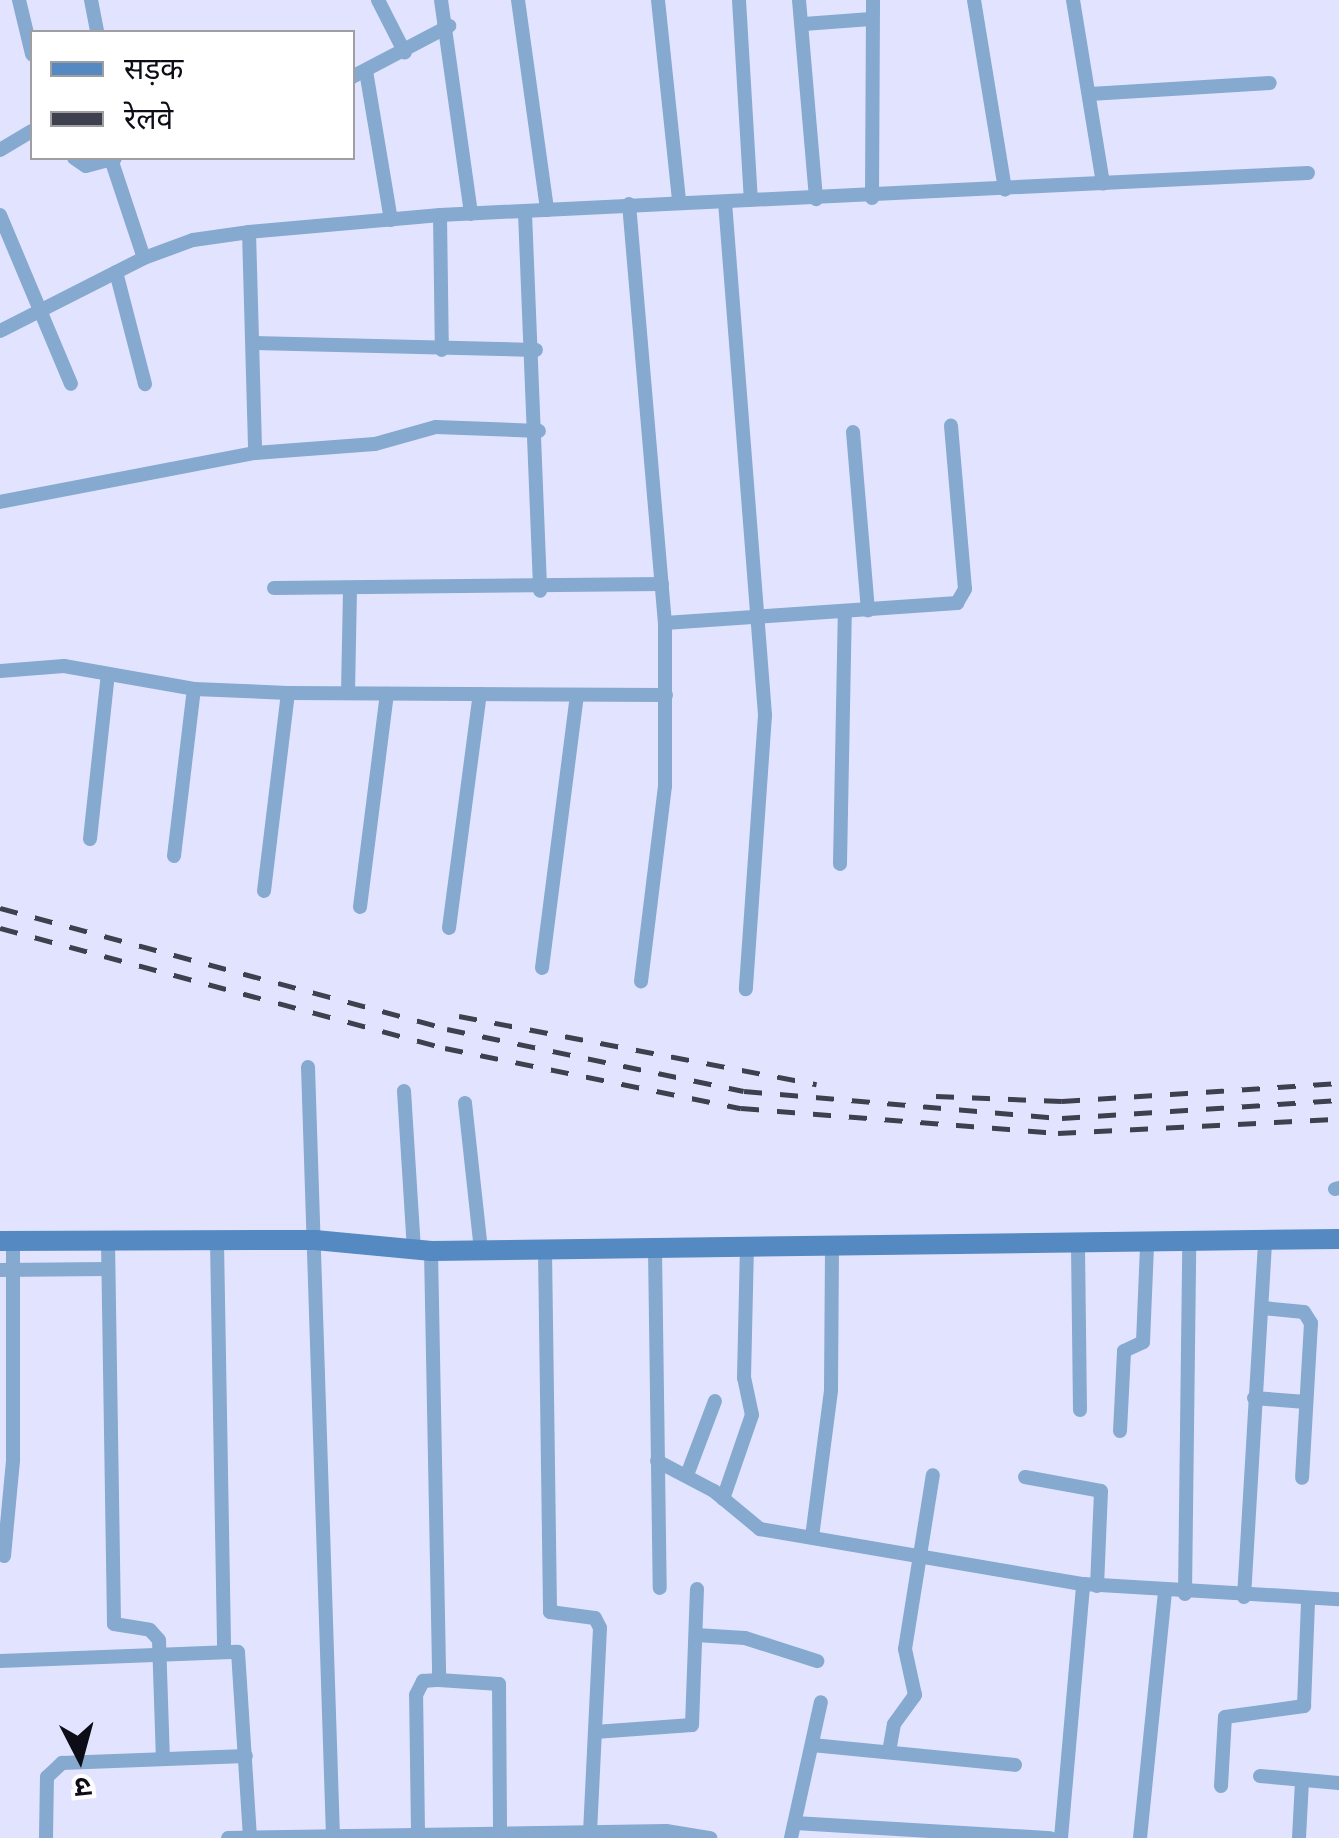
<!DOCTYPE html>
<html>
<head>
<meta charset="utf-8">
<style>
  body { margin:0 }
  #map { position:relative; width:1339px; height:1838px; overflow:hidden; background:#e2e4ff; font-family:"PT Sans","Noto Sans Devanagari",sans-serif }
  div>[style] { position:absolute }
  .street>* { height:14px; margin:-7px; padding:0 7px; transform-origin:7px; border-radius:7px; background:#86a9d0 }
  .secondary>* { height:20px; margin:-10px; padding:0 10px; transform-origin:10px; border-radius:10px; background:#5489c2 }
  .rail>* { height:5px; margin-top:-2.5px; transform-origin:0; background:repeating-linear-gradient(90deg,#3f404e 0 18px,transparent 0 36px) }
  span { translate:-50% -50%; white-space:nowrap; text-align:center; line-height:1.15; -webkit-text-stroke:10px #fff; paint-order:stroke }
  .legend { position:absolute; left:30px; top:30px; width:325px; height:130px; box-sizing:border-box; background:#fff; border:2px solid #9e9ea3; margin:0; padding:12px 18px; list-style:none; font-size:30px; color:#0d0d18 }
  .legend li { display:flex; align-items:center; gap:20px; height:50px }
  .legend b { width:50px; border:2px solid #9e9ea3 }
  .north { position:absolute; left:30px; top:1708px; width:100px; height:100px; -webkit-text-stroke:8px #fff; paint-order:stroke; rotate:174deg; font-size:28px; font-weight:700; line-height:40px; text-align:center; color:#0d0d18 }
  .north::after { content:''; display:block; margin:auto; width:35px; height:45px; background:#0d0d18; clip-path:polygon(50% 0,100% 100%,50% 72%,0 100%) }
</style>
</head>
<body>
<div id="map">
  <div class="street">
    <div style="left:19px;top:0;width:56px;rotate:76.5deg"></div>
    <div style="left:91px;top:0;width:33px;rotate:79deg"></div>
    <div style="left:378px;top:0;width:59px;rotate:63deg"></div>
    <div style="left:441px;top:0;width:216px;rotate:82deg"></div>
    <div style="left:518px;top:0;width:212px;rotate:82.1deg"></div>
    <div style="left:658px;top:0;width:202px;rotate:84deg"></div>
    <div style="left:739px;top:0;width:200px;rotate:86.6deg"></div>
    <div style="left:799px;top:0;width:200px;rotate:85.1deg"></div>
    <div style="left:974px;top:0;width:192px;rotate:80.7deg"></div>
    <div style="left:1073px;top:0;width:186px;rotate:80.7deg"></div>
    <div style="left:804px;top:24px;width:67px;rotate:-4.3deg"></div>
    <div style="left:366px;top:71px;width:151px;rotate:80.5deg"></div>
    <div style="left:352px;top:77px;width:110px;rotate:-27.7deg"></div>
    <div style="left:1090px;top:94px;width:180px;rotate:-3.5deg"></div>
    <div style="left:0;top:150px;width:37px;rotate:-31deg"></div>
    <div style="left:74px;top:158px;width:14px;rotate:34deg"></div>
    <div style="left:86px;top:166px;width:30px;rotate:-15deg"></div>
    <div style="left:111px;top:159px;width:104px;rotate:71.6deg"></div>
    <div style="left:872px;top:198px;width:198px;rotate:-89.7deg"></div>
    <div style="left:725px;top:202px;width:515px;rotate:85.54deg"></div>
    <div style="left:765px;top:715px;width:275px;rotate:94deg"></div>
    <div style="left:629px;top:204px;width:421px;rotate:85.1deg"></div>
    <div style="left:665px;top:623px;width:163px;rotate:90deg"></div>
    <div style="left:665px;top:786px;width:197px;rotate:97deg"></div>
    <div style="left:525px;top:213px;width:378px;rotate:87.7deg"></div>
    <div style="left:0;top:215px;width:183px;rotate:67.2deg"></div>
    <div style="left:440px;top:215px;width:135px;rotate:89.2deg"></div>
    <div style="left:249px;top:232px;width:221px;rotate:88.4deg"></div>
    <div style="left:116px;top:272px;width:116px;rotate:75.5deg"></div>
    <div style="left:0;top:331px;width:161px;rotate:-26.9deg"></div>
    <div style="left:144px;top:258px;width:52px;rotate:-20.2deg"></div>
    <div style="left:193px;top:240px;width:57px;rotate:-8.1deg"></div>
    <div style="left:249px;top:232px;width:192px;rotate:-5.1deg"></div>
    <div style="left:440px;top:215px;width:869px;rotate:-2.77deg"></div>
    <div style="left:254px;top:343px;width:282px;rotate:1.4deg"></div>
    <div style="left:853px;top:432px;width:179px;rotate:85.2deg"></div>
    <div style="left:0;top:502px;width:260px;rotate:-10.9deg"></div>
    <div style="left:255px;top:453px;width:120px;rotate:-4.3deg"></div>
    <div style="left:375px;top:444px;width:63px;rotate:-15.6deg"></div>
    <div style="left:436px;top:427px;width:103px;rotate:2.2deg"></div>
    <div style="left:274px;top:588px;width:388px;rotate:-0.6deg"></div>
    <div style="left:665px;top:623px;width:293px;rotate:-3.9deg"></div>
    <div style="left:957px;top:603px;width:16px;rotate:-60deg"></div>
    <div style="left:965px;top:589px;width:164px;rotate:-94.9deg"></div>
    <div style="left:0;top:671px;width:64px;rotate:-4.5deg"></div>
    <div style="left:64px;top:666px;width:132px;rotate:10deg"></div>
    <div style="left:194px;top:689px;width:94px;rotate:2.4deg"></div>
    <div style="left:288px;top:693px;width:378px;rotate:0.3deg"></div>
    <div style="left:348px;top:693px;width:101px;rotate:-88.9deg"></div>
    <div style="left:90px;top:839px;width:166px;rotate:-83.8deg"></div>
    <div style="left:174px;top:856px;width:168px;rotate:-83.2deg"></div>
    <div style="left:840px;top:864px;width:252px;rotate:-88.9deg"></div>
    <div style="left:264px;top:891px;width:199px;rotate:-83.1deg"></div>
    <div style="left:360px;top:907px;width:215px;rotate:-82.8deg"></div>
    <div style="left:449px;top:928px;width:236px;rotate:-82.5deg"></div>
    <div style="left:542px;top:968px;width:275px;rotate:-82.7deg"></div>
    <div style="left:308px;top:1067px;width:771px;rotate:88.14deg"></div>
    <div style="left:404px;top:1091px;width:158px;rotate:86.4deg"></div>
    <div style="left:465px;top:1103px;width:149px;rotate:83.8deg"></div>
    <div style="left:1335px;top:1189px;width:4px;rotate:-14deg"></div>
    <div style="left:108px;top:1241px;width:383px;rotate:89.1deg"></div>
    <div style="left:114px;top:1624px;width:36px;rotate:9deg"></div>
    <div style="left:150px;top:1630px;width:13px;rotate:48deg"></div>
    <div style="left:159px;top:1640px;width:119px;rotate:88.1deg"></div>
    <div style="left:217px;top:1242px;width:408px;rotate:89deg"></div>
    <div style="left:1078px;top:1247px;width:163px;rotate:89.3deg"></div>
    <div style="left:655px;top:1250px;width:338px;rotate:89.2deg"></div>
    <div style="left:431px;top:1251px;width:429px;rotate:88.9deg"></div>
    <div style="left:545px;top:1251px;width:361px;rotate:89.2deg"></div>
    <div style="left:550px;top:1612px;width:45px;rotate:7.6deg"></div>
    <div style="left:595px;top:1618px;width:11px;rotate:63deg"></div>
    <div style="left:600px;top:1628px;width:206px;rotate:92.8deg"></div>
    <div style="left:0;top:1270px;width:108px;rotate:-0.5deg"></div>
    <div style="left:1263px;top:1308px;width:41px;rotate:5.6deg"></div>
    <div style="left:1304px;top:1312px;width:13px;rotate:58deg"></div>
    <div style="left:1311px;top:1323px;width:155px;rotate:93.3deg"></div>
    <div style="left:1254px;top:1398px;width:52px;rotate:4.4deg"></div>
    <div style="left:1120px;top:1431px;width:80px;rotate:-87.1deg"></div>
    <div style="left:1124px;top:1351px;width:21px;rotate:-25deg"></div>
    <div style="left:1143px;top:1342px;width:97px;rotate:-87.6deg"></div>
    <div style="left:657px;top:1461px;width:64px;rotate:27.8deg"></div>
    <div style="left:714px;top:1491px;width:60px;rotate:39.6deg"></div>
    <div style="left:760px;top:1529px;width:328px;rotate:9.7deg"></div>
    <div style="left:1083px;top:1584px;width:256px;rotate:3.4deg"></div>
    <div style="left:687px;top:1475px;width:79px;rotate:-69.3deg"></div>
    <div style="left:1025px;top:1477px;width:77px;rotate:10.4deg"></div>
    <div style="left:1101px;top:1491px;width:95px;rotate:92.4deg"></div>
    <div style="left:723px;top:1499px;width:89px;rotate:-71deg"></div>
    <div style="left:752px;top:1415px;width:38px;rotate:-102deg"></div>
    <div style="left:744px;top:1378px;width:128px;rotate:-88.7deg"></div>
    <div style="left:812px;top:1537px;width:148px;rotate:-82.6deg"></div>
    <div style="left:831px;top:1390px;width:140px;rotate:-89.6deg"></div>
    <div style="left:4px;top:1556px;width:96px;rotate:-84.6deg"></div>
    <div style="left:13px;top:1460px;width:219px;rotate:-90deg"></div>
    <div style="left:1185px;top:1594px;width:349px;rotate:-89.3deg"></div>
    <div style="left:1244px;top:1597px;width:354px;rotate:-86.6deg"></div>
    <div style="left:696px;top:1635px;width:49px;rotate:3.5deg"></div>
    <div style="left:745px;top:1638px;width:76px;rotate:17.7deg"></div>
    <div style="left:0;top:1661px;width:238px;rotate:-2.2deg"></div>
    <div style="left:238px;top:1652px;width:185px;rotate:86.3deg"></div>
    <div style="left:595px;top:1732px;width:97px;rotate:-4.1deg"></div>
    <div style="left:692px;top:1725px;width:136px;rotate:-87.9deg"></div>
    <div style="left:812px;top:1745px;width:204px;rotate:5.6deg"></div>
    <div style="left:889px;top:1752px;width:28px;rotate:-80deg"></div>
    <div style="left:894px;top:1724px;width:36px;rotate:-54deg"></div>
    <div style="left:915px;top:1695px;width:47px;rotate:-102.3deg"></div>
    <div style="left:905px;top:1649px;width:176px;rotate:-80.9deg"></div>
    <div style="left:1260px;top:1776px;width:79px;rotate:5.1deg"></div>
    <div style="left:1221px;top:1786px;width:69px;rotate:-86.7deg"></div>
    <div style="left:1225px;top:1717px;width:80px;rotate:-7.9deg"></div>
    <div style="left:1304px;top:1706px;width:106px;rotate:-87.8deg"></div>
    <div style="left:795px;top:1823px;width:256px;rotate:3.4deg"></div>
    <div style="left:418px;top:1832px;width:137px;rotate:-90.8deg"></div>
    <div style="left:416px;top:1695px;width:16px;rotate:-63deg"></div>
    <div style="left:423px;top:1681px;width:16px;rotate:-4deg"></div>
    <div style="left:439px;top:1680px;width:60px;rotate:3.8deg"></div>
    <div style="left:499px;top:1684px;width:148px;rotate:89.6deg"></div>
    <div style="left:46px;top:1838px;width:61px;rotate:-89.1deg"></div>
    <div style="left:47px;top:1777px;width:21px;rotate:-43deg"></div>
    <div style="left:62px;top:1763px;width:184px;rotate:-2.2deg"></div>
    <div style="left:228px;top:1838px;width:438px;rotate:-0.9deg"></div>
    <div style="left:666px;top:1831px;width:45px;rotate:9deg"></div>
    <div style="left:791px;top:1838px;width:139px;rotate:-77.6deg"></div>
    <div style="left:1061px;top:1838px;width:255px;rotate:-85deg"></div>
    <div style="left:1140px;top:1838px;width:247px;rotate:-84.2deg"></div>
    <div style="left:1299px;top:1838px;width:58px;rotate:-87deg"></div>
  </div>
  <div class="secondary">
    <div style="left:0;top:1241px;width:315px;rotate:-0.2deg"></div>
    <div style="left:315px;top:1240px;width:117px;rotate:5.4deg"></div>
    <div style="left:431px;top:1251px;width:908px;rotate:-0.76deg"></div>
  </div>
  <div class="rail">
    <div style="left:0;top:908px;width:463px;rotate:15.1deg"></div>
    <div style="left:447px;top:1029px;width:303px;rotate:11.8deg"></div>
    <div style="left:744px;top:1091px;width:319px;rotate:4.9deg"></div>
    <div style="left:1062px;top:1118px;width:278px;rotate:-3.7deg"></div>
    <div style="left:0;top:928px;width:461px;rotate:15.1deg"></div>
    <div style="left:445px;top:1048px;width:302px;rotate:11.5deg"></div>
    <div style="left:741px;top:1108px;width:318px;rotate:4.5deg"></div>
    <div style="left:1058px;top:1133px;width:281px;rotate:-2.9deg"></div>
    <div style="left:459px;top:1016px;width:364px;rotate:10.8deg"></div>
    <div style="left:936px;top:1096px;width:126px;rotate:2.3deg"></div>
    <div style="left:1062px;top:1101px;width:278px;rotate:-3.7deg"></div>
  </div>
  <ul class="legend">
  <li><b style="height:12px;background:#5489c2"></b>सड़क</li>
  <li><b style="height:12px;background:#3f404e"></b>रेलवे</li>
  </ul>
  <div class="north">उ</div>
</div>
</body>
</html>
